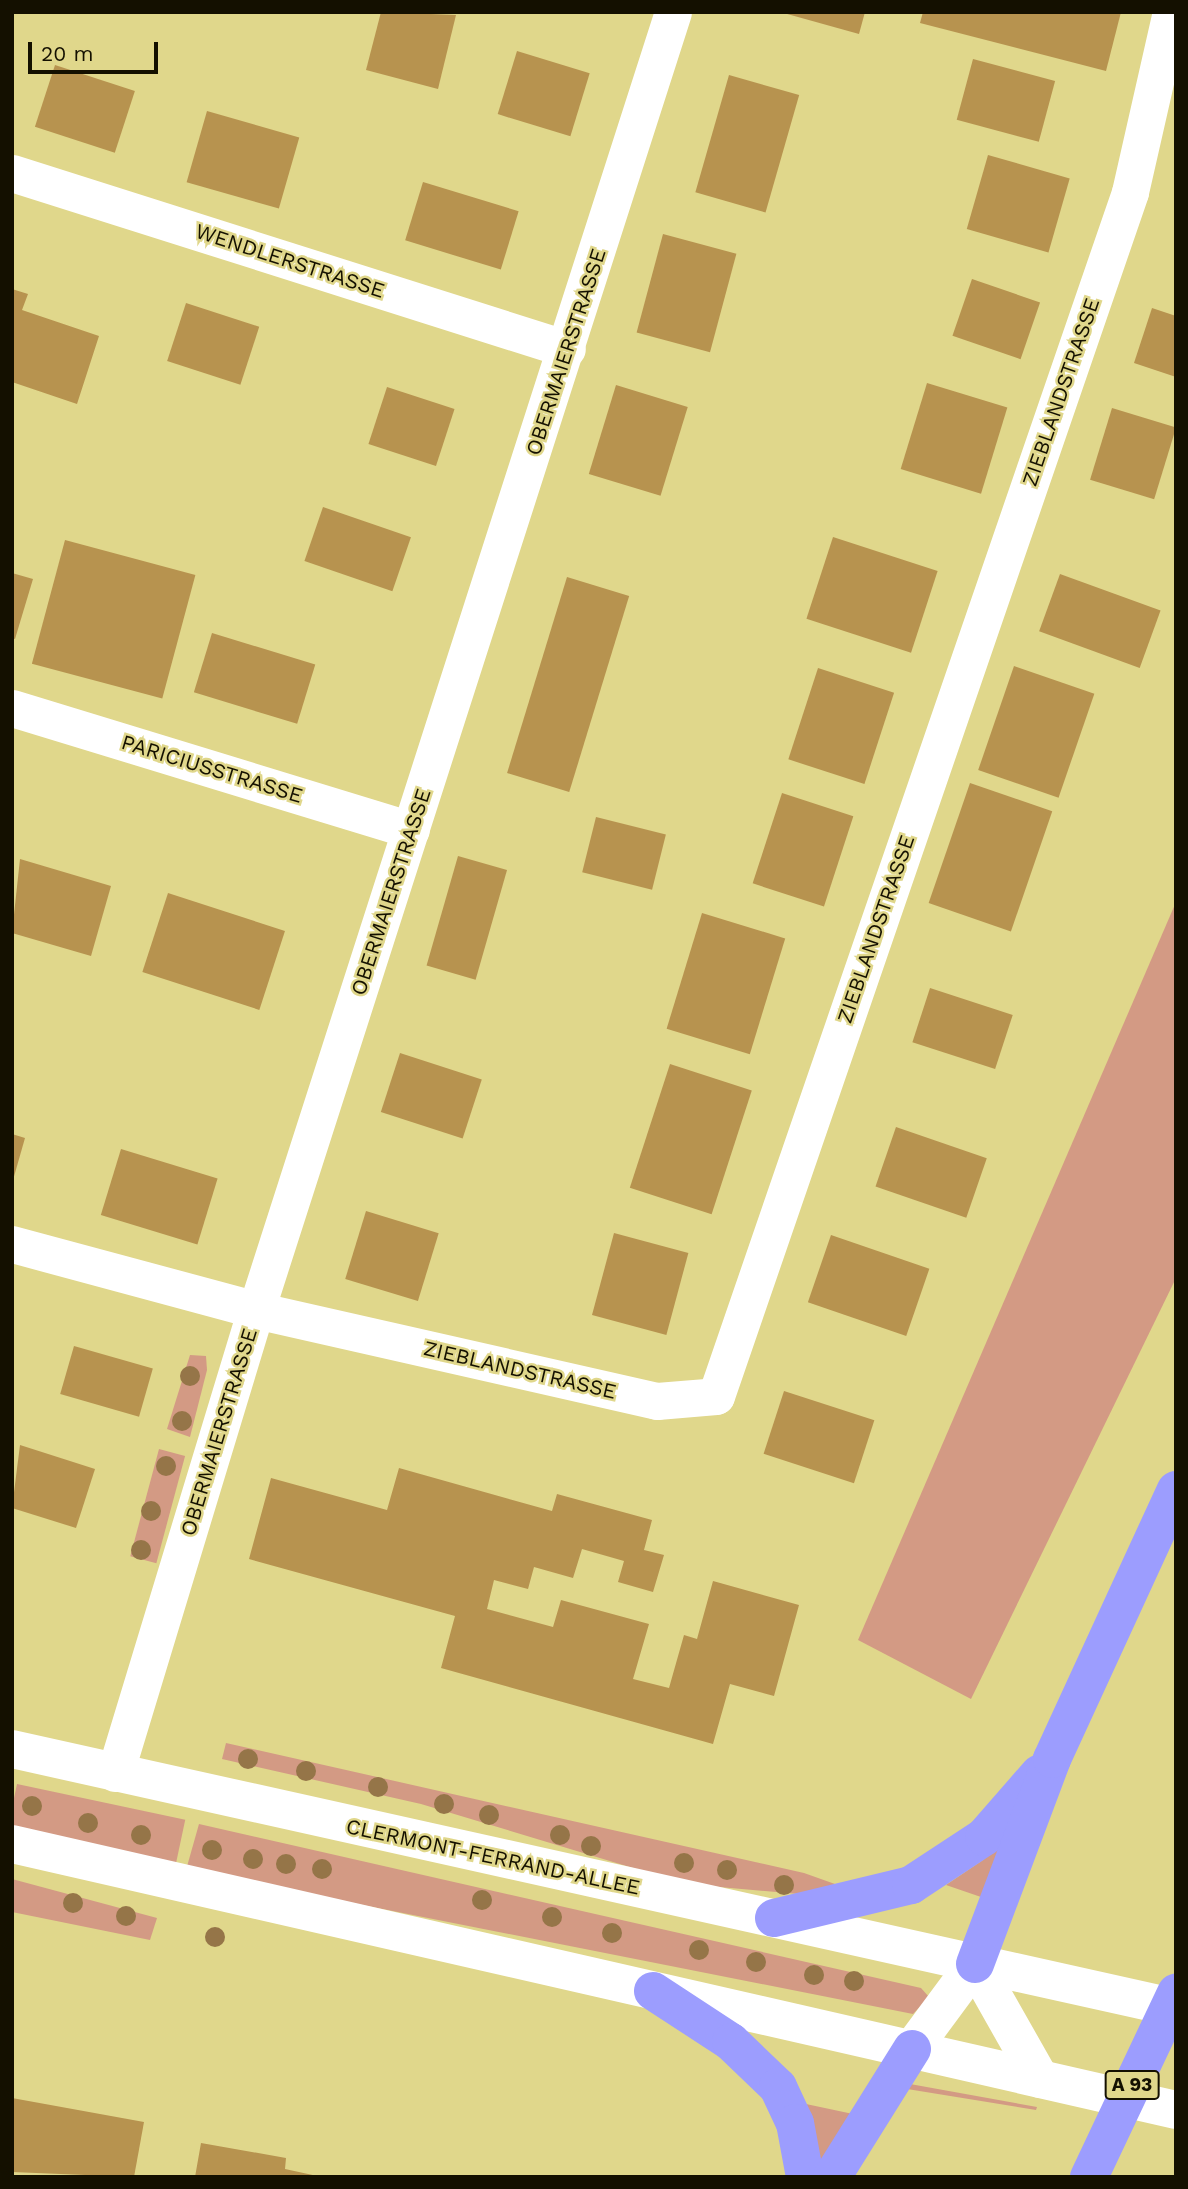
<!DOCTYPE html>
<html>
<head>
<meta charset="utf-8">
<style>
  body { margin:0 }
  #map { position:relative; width:1188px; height:2189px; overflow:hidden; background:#e0d78b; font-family:"Work Sans",sans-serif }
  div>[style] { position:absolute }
  .green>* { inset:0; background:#d39a84; transform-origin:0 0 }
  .building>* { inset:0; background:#b7934f; transform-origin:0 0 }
  .street>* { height:37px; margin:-18.5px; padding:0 18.5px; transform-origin:18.5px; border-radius:18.5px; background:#fff }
  .secondary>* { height:38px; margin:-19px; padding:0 19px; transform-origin:19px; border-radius:19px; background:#fff }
  .highway>* { height:38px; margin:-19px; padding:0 19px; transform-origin:19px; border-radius:19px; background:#9c9dfe }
  .trees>* { width:20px; height:20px; margin:-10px; border-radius:50%; background:#957548 }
  span { translate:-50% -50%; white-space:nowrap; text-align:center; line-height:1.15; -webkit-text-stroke:5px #e0d78b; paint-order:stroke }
  .shield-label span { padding:2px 5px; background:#e0d78b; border:2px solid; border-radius:5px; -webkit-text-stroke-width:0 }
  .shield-label { font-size:19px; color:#141000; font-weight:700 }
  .street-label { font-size:21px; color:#141000 }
  .frame { position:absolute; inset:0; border:14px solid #141000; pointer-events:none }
  .scale { position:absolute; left:28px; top:42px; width:130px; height:32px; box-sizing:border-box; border:4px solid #141000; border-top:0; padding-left:9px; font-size:21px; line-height:24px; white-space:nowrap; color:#141000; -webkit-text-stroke:5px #e0d78b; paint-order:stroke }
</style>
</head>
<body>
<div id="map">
  <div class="green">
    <div style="clip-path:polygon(1176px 902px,1176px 1278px,971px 1699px,858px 1640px)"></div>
    <div style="clip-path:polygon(190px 1355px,206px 1356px,207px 1370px,190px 1437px,167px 1429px)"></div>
    <div style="left:159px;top:1449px;width:27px;height:111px;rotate:15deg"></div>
    <div style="clip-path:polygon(226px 1743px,804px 1873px,849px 1889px,810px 1895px,686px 1884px,421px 1804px,222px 1759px)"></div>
    <div style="left:17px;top:1784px;width:172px;height:46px;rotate:12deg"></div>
    <div style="clip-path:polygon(199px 1824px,921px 1988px,929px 1997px,913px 2014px,186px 1870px)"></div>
    <div style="clip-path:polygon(1009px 1832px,981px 1897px,946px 1885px,983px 1860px)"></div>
    <div style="clip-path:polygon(12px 1879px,157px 1918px,150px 1940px,12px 1912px)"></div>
    <div style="clip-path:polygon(910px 2084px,1037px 2107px,1036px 2110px,901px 2088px)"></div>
    <div style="clip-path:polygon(806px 2104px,853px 2114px,821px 2177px)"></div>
  </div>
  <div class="building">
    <div style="clip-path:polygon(381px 12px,456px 15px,438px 89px,366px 70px)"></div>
    <div style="clip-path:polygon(780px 12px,865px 12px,859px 34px)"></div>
    <div style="clip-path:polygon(923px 12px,1121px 12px,1106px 71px,920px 23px)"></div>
    <div style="left:517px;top:51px;width:76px;height:66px;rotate:17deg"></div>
    <div style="left:973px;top:59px;width:85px;height:63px;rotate:15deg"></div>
    <div style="left:55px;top:65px;width:84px;height:65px;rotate:18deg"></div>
    <div style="left:729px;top:75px;width:73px;height:122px;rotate:16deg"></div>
    <div style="left:207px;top:111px;width:96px;height:74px;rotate:16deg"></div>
    <div style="left:988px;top:155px;width:85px;height:77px;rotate:16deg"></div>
    <div style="left:423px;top:182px;width:100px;height:61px;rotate:17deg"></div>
    <div style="left:663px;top:234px;width:76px;height:102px;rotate:15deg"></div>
    <div style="left:972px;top:279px;width:72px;height:60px;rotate:19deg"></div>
    <div style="clip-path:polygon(12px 289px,28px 294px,22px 310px,99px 336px,77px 404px,12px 382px)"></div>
    <div style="left:186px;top:303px;width:77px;height:61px;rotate:18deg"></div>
    <div style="clip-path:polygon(1152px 308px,1176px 316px,1176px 377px,1134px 363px)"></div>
    <div style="left:927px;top:383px;width:84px;height:90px;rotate:17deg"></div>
    <div style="left:616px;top:385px;width:75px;height:93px;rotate:17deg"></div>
    <div style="left:387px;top:387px;width:71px;height:60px;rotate:18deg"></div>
    <div style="left:1112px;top:408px;width:67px;height:75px;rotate:17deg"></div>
    <div style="left:323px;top:507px;width:93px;height:57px;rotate:19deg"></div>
    <div style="left:833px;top:537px;width:110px;height:86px;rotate:18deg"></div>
    <div style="left:65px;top:540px;width:135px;height:128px;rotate:15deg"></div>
    <div style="clip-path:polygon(12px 573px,33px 579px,15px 639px,12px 638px)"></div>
    <div style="left:1060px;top:574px;width:107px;height:61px;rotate:20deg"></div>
    <div style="left:567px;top:577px;width:65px;height:205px;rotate:17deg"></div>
    <div style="left:212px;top:633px;width:108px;height:62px;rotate:17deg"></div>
    <div style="left:1014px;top:666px;width:85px;height:110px;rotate:19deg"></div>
    <div style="left:818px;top:668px;width:80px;height:96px;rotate:18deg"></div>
    <div style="left:970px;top:783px;width:87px;height:127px;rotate:19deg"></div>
    <div style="left:782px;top:793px;width:75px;height:95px;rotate:18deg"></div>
    <div style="left:596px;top:817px;width:72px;height:57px;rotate:14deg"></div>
    <div style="left:458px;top:856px;width:51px;height:114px;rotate:16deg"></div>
    <div style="clip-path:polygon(20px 859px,111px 886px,91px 956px,12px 933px)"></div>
    <div style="left:168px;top:893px;width:123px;height:83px;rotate:18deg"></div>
    <div style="left:702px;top:913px;width:87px;height:121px;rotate:17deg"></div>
    <div style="left:930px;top:988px;width:87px;height:57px;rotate:18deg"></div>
    <div style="left:400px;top:1053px;width:86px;height:62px;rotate:18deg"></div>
    <div style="left:670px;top:1064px;width:86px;height:130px;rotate:18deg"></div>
    <div style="left:896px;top:1127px;width:96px;height:63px;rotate:19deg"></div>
    <div style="clip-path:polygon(12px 1134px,25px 1138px,13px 1180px,12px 1180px)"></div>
    <div style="left:121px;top:1149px;width:101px;height:69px;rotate:17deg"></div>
    <div style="left:366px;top:1211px;width:76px;height:71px;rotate:17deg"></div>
    <div style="left:614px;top:1233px;width:77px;height:85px;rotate:15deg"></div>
    <div style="left:831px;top:1235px;width:104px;height:71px;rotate:19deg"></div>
    <div style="left:74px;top:1346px;width:82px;height:50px;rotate:16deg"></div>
    <div style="left:784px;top:1391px;width:95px;height:66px;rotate:18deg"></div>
    <div style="clip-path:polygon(20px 1445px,95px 1469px,76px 1528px,12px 1508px)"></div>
    <div style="clip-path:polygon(399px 1468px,552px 1511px,557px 1494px,652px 1520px,644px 1550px,664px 1555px,653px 1592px,618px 1582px,624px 1561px,582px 1549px,573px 1578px,534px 1567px,528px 1589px,494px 1580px,487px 1609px,553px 1627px,561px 1600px,649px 1624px,633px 1679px,669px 1688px,684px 1635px,697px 1639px,713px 1581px,799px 1605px,774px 1696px,730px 1684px,713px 1744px,441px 1668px,455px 1616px,249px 1559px,271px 1478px,387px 1510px)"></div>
    <div style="clip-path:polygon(12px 2098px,144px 2122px,134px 2177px,12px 2172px)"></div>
    <div style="clip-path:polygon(201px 2143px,286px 2158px,285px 2169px,322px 2177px,195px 2177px)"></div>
  </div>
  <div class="street">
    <div style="left:12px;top:173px;width:582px;rotate:17.59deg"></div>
    <div style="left:12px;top:708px;width:417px;rotate:17deg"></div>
    <div style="left:12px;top:1244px;width:253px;rotate:15.1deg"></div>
    <div style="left:256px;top:1310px;width:411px;rotate:12.8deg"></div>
    <div style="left:657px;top:1401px;width:59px;rotate:-4.8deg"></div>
    <div style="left:716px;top:1396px;width:1273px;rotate:-71.02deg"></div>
    <div style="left:1130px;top:192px;width:185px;rotate:-77.2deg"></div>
    <div style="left:115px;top:1773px;width:484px;rotate:-73.1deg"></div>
    <div style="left:256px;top:1310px;width:1363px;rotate:-72.19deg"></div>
  </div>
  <div class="secondary">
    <div style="left:12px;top:1749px;width:1192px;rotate:12.54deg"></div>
    <div style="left:12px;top:1844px;width:1194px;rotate:12.87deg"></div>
    <div style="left:975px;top:1964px;width:132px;rotate:60.5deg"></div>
    <div style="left:912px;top:2049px;width:106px;rotate:-53.5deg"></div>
  </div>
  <div class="highway">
    <div style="left:774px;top:1918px;width:141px;rotate:-13.5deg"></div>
    <div style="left:911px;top:1885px;width:87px;rotate:-33.3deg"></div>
    <div style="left:984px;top:1837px;width:84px;rotate:-48.9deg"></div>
    <div style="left:975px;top:1964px;width:219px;rotate:-69.4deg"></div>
    <div style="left:1052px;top:1759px;width:296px;rotate:-65.3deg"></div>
    <div style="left:653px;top:1991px;width:93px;rotate:33.2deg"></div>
    <div style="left:731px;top:2042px;width:65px;rotate:43.8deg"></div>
    <div style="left:778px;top:2087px;width:40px;rotate:65deg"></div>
    <div style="left:795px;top:2123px;width:55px;rotate:79.5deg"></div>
    <div style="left:832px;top:2177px;width:151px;rotate:-58deg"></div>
    <div style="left:1089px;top:2177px;width:204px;rotate:-64.7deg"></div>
  </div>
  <div class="trees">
    <div style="left:190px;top:1376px"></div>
    <div style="left:182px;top:1421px"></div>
    <div style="left:166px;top:1466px"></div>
    <div style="left:151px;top:1511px"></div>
    <div style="left:141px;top:1550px"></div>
    <div style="left:248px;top:1759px"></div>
    <div style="left:306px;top:1771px"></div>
    <div style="left:378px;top:1787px"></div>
    <div style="left:444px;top:1804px"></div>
    <div style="left:32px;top:1806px"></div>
    <div style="left:489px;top:1815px"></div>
    <div style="left:88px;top:1823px"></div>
    <div style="left:141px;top:1835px"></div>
    <div style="left:560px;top:1835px"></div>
    <div style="left:591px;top:1846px"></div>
    <div style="left:212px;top:1850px"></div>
    <div style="left:253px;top:1859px"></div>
    <div style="left:684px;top:1863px"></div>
    <div style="left:286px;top:1864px"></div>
    <div style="left:322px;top:1869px"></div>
    <div style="left:727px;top:1870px"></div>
    <div style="left:784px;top:1885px"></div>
    <div style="left:482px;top:1900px"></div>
    <div style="left:73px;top:1903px"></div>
    <div style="left:126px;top:1916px"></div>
    <div style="left:552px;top:1917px"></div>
    <div style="left:612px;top:1933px"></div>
    <div style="left:215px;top:1937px"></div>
    <div style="left:699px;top:1950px"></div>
    <div style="left:756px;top:1962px"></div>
    <div style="left:814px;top:1975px"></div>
    <div style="left:854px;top:1981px"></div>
  </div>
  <div class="shield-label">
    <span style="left:1132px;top:2085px">A 93</span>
  </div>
  <div class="street-label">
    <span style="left:290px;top:261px;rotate:18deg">WENDLERSTRASSE</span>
    <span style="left:566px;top:352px;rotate:-72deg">OBERMAIERSTRASSE</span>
    <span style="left:1061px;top:392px;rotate:-71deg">ZIEBLANDSTRASSE</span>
    <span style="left:212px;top:769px;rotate:17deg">PARICIUSSTRASSE</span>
    <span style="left:391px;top:892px;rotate:-72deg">OBERMAIERSTRASSE</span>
    <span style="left:876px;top:929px;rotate:-71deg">ZIEBLANDSTRASSE</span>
    <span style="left:520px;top:1370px;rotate:13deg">ZIEBLANDSTRASSE</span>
    <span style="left:219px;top:1432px;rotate:-73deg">OBERMAIERSTRASSE</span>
    <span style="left:493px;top:1857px;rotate:12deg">CLERMONT-FERRAND-ALLEE</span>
  </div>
  <div class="frame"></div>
  <div class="scale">20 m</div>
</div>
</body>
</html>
